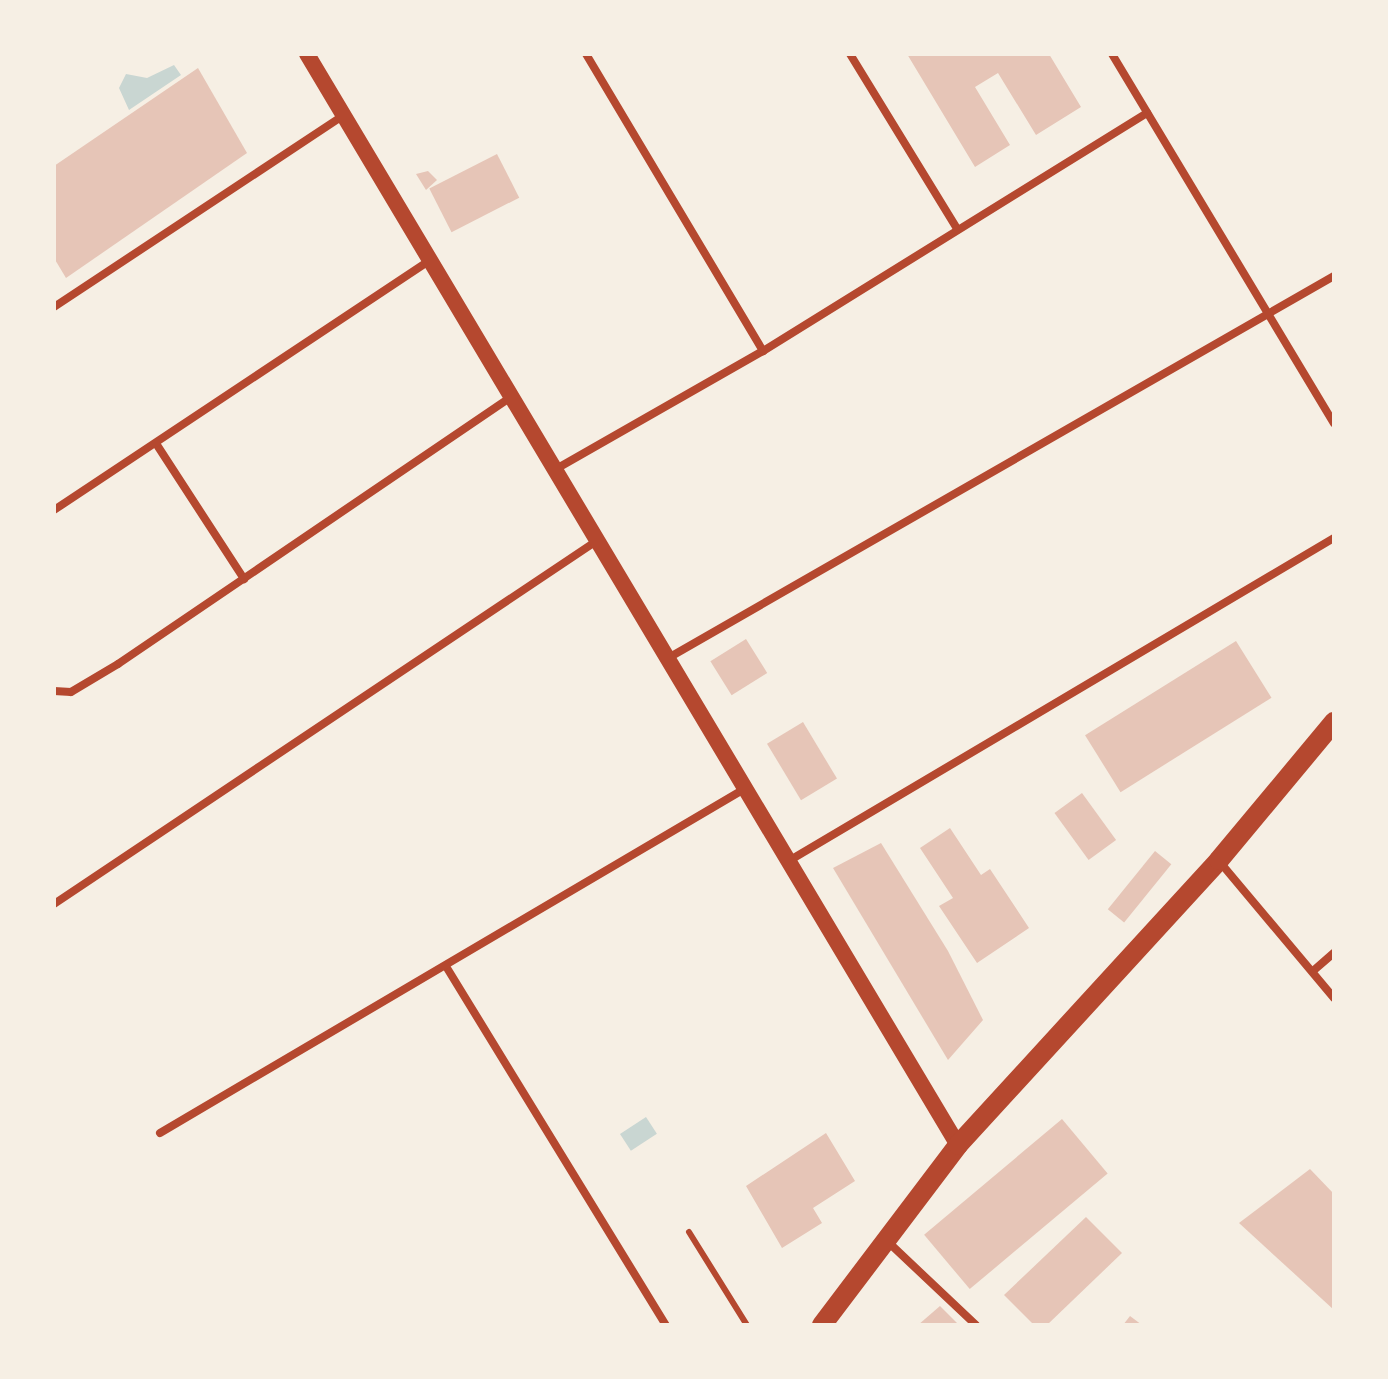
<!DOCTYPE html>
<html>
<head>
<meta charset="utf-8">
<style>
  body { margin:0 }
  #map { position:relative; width:1388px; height:1379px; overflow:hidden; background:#f6efe4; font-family:"IBM Plex Serif",serif }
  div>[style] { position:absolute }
  .water>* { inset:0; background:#c9d6d2; transform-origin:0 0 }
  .building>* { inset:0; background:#e6c5b7; transform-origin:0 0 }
  .service>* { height:6px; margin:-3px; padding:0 3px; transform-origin:3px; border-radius:3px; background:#b5482f }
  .minor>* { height:8px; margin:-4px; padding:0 4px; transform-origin:4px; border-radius:4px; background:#b5482f }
  .secondary>* { height:16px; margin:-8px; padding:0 8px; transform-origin:8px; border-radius:8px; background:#b5482f }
  .primary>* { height:20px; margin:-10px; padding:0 10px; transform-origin:10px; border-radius:10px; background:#b5482f }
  span { translate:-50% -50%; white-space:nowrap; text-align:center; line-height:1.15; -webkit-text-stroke:6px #f6efe4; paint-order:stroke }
  .frame { position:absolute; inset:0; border:56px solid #f6efe4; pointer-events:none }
</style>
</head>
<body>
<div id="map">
  <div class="water">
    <div style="clip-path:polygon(174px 65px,181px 75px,129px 110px,119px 88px,126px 74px,147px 78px)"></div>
    <div style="left:646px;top:1117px;width:20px;height:31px;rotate:57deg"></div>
  </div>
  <div class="building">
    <div style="clip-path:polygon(907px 54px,1049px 54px,1081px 107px,1036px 135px,998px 73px,975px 87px,1010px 145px,975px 167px)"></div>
    <div style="clip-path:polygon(198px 68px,247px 153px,66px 278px,54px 258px,54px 166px)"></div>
    <div style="left:497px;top:154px;width:49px;height:76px;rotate:63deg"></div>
    <div style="clip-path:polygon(428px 171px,437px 180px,426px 190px,416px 174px)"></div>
    <div style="left:746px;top:639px;width:40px;height:42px;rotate:58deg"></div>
    <div style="left:1236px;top:641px;width:67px;height:178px;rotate:58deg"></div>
    <div style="left:803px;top:722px;width:66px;height:42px;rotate:59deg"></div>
    <div style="left:1082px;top:793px;width:58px;height:34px;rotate:54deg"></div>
    <div style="clip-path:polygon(950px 828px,981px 875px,990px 869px,1029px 928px,977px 963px,939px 906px,953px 898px,920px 848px)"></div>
    <div style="clip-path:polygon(881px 843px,948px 951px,983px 1020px,948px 1060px,833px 868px)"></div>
    <div style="left:1155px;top:851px;width:21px;height:75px;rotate:39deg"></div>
    <div style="left:1062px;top:1119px;width:71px;height:180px;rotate:50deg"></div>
    <div style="clip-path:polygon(826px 1133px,855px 1181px,813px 1208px,822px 1223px,782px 1248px,746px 1186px)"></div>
    <div style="clip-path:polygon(1310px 1169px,1334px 1194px,1334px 1310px,1239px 1223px)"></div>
    <div style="clip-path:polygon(1086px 1217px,1122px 1253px,1047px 1325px,1034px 1325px,1004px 1295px)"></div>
    <div style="clip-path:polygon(940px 1306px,959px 1325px,918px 1325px)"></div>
    <div style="clip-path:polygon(1130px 1316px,1142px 1325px,1123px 1325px)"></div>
  </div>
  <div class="service">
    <div style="left:689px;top:1232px;width:110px;rotate:58.1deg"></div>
  </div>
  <div class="minor">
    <div style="left:586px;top:54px;width:346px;rotate:59.2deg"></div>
    <div style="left:850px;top:54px;width:206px;rotate:58.5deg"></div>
    <div style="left:1112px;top:54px;width:431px;rotate:59deg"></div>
    <div style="left:54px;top:307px;width:346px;rotate:-33.5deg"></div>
    <div style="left:157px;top:445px;width:160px;rotate:57deg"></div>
    <div style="left:556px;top:469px;width:238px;rotate:-29.7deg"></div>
    <div style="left:763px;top:351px;width:452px;rotate:-31.8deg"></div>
    <div style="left:54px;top:510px;width:452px;rotate:-33.6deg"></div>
    <div style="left:670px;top:657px;width:766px;rotate:-29.85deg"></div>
    <div style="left:54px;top:691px;width:17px;rotate:3deg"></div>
    <div style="left:71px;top:692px;width:55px;rotate:-30.8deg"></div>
    <div style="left:118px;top:664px;width:475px;rotate:-34.2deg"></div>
    <div style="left:792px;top:859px;width:630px;rotate:-30.64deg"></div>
    <div style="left:1219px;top:861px;width:179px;rotate:50deg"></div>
    <div style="left:54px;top:904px;width:655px;rotate:-33.79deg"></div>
    <div style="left:447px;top:968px;width:419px;rotate:58.5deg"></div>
    <div style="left:1313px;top:971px;width:28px;rotate:-41deg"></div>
    <div style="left:160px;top:1133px;width:680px;rotate:-30.49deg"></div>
    <div style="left:886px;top:1240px;width:124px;rotate:43.4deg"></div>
  </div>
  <div class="secondary">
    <div style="left:307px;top:54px;width:1270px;rotate:59.18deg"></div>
  </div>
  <div class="primary">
    <div style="left:822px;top:1325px;width:226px;rotate:-52.9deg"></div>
    <div style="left:958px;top:1145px;width:386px;rotate:-47.5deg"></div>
    <div style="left:1219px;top:860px;width:180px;rotate:-50.2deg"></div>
  </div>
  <div class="frame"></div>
</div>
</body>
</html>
